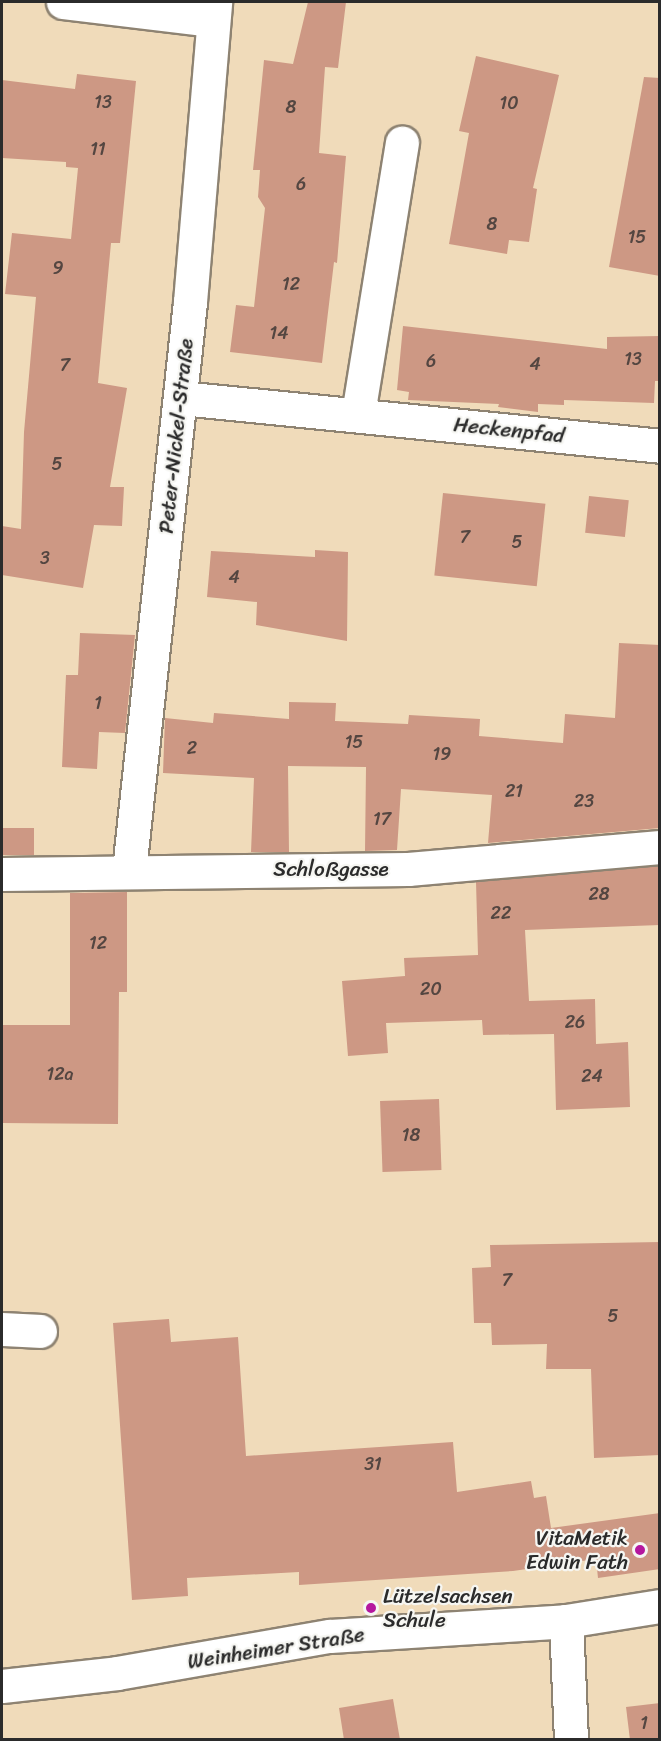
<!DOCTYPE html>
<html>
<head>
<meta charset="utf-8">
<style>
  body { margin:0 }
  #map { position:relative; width:661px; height:1741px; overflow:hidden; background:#f0dbba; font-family:Sriracha,sans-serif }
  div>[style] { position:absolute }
  .building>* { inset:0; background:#cd9884; transform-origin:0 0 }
  .roads { filter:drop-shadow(2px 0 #8e8372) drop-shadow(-2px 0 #8e8372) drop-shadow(0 2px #8e8372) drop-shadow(0 -2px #8e8372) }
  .street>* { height:33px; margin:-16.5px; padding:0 16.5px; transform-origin:16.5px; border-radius:16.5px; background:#fff }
  .dots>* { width:16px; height:16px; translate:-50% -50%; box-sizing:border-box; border:3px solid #f6f6f2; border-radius:50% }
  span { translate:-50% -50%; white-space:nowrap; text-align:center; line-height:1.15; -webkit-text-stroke:4.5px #f6f6f2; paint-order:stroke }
  .number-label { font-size:18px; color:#544641 }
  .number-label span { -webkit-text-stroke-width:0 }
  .street-label { font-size:21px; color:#2b2b2b }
  .poi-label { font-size:21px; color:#2b2b2b }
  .right { translate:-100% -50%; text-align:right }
  .left { translate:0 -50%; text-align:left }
  .frame { position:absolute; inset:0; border:3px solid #2b2b2b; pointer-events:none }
</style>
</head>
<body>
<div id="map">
  <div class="building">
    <div style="clip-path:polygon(308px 2px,346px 2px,338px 68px,325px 67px,319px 153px,346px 156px,337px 263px,334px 262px,322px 363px,230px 352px,236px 305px,254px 307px,265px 208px,258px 197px,260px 170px,253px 170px,264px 60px,293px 64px)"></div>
    <div style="clip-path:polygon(476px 56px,559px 75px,533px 188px,537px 189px,529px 242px,509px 240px,507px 254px,449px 244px,469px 133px,459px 131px)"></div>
    <div style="clip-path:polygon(77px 74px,136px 81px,120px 243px,111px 243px,98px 383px,127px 388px,110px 487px,124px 487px,122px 526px,94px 525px,83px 588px,2px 575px,2px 526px,21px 529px,24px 432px,36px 297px,5px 294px,12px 233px,71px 239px,78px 168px,66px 167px,66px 162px,2px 158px,2px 80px,75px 89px)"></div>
    <div style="clip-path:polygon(644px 77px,660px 78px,660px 276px,609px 267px)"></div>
    <div style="clip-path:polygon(403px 326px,607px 349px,607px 337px,660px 336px,660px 381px,655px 381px,654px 403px,564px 400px,564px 405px,538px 404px,538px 412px,498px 407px,499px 404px,408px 400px,409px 392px,397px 390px)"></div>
    <div style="left:443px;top:493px;width:103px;height:83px;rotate:6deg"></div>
    <div style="left:589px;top:496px;width:40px;height:37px;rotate:6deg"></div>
    <div style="clip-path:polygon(315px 550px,348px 552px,347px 641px,256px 625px,257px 602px,207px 597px,211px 551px,315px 557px)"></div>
    <div style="clip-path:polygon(80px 633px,135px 635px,125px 733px,99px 732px,97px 769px,62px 767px,66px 675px,78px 675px)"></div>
    <div style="clip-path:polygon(619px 643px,660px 645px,660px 828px,488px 843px,492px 795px,401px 789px,397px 850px,365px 851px,366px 767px,288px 766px,289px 852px,251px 852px,254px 778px,163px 773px,165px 718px,213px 723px,214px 713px,289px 719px,289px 702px,336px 703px,335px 721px,408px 724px,409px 715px,480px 719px,479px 736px,563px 743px,565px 714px,615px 718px)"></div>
    <div style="left:2px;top:828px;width:32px;height:27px"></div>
    <div style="clip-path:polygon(660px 866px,660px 925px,525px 930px,529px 1001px,595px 999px,596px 1044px,628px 1042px,630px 1107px,556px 1110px,554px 1034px,483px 1035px,482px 1020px,386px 1023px,388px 1053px,348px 1056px,342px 981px,405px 976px,404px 958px,478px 955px,476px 882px)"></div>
    <div style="clip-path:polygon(127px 892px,127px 992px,119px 992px,118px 1124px,2px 1123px,2px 1025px,70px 1025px,70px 893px)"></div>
    <div style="left:439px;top:1099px;width:71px;height:59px;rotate:88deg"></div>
    <div style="clip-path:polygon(660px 1242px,660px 1455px,594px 1458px,591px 1369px,546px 1369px,547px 1344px,492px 1345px,491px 1323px,474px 1323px,472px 1268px,491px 1267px,490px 1245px)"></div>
    <div style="clip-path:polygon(169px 1319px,171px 1342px,238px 1337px,246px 1456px,453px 1442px,457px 1492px,531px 1481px,534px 1498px,546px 1496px,551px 1528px,660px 1513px,660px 1569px,598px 1578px,596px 1559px,513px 1571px,299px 1585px,299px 1572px,187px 1578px,188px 1596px,132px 1600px,113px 1323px)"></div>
    <div style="clip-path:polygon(393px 1699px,400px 1740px,344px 1740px,339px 1708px)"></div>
    <div style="clip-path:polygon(660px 1703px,660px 1740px,630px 1740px,626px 1707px)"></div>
  </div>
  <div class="roads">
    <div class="street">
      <div style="left:63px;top:2px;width:149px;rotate:6.9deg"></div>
      <div style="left:181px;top:398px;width:481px;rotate:5.7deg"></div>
      <div style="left:358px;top:414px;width:275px;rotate:-80.8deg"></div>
      <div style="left:129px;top:870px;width:571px;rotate:-83.87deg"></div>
      <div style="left:190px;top:302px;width:301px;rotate:-85.2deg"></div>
      <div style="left:2px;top:874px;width:406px;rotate:-0.7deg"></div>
      <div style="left:408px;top:869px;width:253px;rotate:-5deg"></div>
      <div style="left:2px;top:1329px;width:38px;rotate:3deg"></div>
      <div style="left:566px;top:1621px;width:119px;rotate:87.6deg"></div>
      <div style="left:2px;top:1686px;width:116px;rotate:-6.4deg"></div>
      <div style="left:117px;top:1673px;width:216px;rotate:-9.9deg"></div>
      <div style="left:330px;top:1636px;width:236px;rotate:-3.6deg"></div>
      <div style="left:566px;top:1621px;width:95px;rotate:-9.1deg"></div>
    </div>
  </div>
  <div class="dots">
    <div style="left:640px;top:1550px;background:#b5179e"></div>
    <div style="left:371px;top:1608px;background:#b5179e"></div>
  </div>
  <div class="number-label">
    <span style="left:103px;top:102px">13</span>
    <span style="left:509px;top:103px">10</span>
    <span style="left:291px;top:107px">8</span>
    <span style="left:98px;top:149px">11</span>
    <span style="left:301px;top:184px">6</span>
    <span style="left:492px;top:224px">8</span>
    <span style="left:637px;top:237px">15</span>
    <span style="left:58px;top:268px">9</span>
    <span style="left:291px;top:284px">12</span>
    <span style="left:279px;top:333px">14</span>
    <span style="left:633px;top:359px">13</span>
    <span style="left:431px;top:361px">6</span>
    <span style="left:535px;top:364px">4</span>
    <span style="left:65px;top:365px">7</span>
    <span style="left:57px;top:464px">5</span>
    <span style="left:465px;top:537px">7</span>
    <span style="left:517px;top:542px">5</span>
    <span style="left:45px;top:558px">3</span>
    <span style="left:234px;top:577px">4</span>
    <span style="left:98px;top:703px">1</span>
    <span style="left:354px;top:742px">15</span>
    <span style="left:192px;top:748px">2</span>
    <span style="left:442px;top:754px">19</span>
    <span style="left:514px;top:791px">21</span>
    <span style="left:584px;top:801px">23</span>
    <span style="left:382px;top:819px">17</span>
    <span style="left:599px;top:894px">28</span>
    <span style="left:501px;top:913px">22</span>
    <span style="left:98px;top:943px">12</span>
    <span style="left:431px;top:989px">20</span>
    <span style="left:575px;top:1022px">26</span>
    <span style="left:60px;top:1074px">12a</span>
    <span style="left:592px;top:1076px">24</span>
    <span style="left:411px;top:1135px">18</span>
    <span style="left:507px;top:1280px">7</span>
    <span style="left:613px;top:1316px">5</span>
    <span style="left:373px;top:1464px">31</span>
    <span style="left:644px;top:1723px">1</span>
  </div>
  <div class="street-label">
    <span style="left:509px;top:430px;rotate:6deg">Heckenpfad</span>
    <span style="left:176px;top:436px;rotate:-84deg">Peter-Nickel-Straße</span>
    <span style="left:331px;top:869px">Schloßgasse</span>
    <span style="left:276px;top:1648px;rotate:-9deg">Weinheimer Straße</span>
  </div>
  <div class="poi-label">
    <span class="right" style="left:628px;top:1550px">VitaMetik<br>Edwin Fath</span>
    <span class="left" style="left:383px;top:1608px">Lützelsachsen<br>Schule</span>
  </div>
  <div class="frame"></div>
</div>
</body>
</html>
